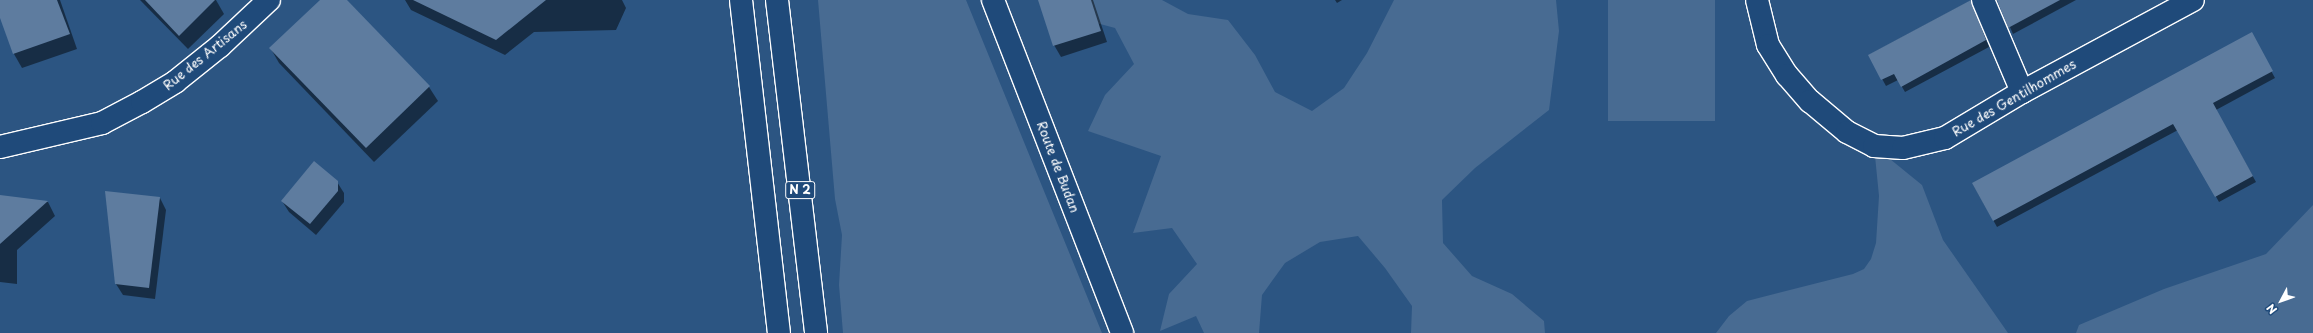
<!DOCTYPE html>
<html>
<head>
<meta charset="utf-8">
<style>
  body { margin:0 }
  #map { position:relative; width:2313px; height:333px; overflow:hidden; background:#2c5582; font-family:"Playpen Sans",sans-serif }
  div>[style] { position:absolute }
  .green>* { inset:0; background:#486b92; transform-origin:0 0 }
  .shadow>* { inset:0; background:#0007 }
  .building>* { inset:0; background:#5e7c9f }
  .roads { filter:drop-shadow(1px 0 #fff) drop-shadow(-1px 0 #fff) drop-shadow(0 1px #fff) drop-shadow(0 -1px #fff) }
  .minor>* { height:22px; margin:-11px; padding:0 11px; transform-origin:11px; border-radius:11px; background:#1f4a7a }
  .highway>* { height:22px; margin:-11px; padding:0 11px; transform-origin:11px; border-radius:11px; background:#1f4a7a }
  span { translate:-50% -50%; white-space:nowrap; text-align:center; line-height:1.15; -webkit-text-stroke:3.5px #1f4a7a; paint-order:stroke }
  .shield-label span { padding:1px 3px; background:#1f4a7a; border:1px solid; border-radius:3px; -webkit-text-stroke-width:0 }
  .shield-label { font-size:12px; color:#fff; font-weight:700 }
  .street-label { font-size:13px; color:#fff }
  .north { position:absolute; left:2261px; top:281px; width:40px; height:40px; -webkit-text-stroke:3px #1f4a7a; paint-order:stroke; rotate:229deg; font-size:11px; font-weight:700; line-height:16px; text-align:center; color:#fff }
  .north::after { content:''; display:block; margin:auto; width:14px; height:18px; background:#fff; clip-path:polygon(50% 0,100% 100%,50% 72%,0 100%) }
</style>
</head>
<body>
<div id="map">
  <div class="green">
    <div style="clip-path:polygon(818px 0,966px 0,1102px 333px,843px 333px,839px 285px,842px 235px,835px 199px)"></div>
    <div style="clip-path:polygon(1051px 0,1162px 0,1188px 14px,1228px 20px,1255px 55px,1275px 92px,1312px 111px,1344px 88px,1367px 53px,1394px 0,1556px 0,1559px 31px,1549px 110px,1475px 168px,1442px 200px,1443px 243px,1472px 276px,1512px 294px,1544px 321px,1545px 333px,1411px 333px,1412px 306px,1385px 268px,1358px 236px,1320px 242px,1285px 263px,1262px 295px,1259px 333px,1204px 333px,1196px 316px,1160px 331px,1169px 294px,1197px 264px,1172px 228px,1133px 233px,1161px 156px,1088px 131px,1105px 95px,1134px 64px,1115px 28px,1078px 18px)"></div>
    <div style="left:1608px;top:0;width:107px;height:121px"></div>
    <div style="clip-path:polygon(1874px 146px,1922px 185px,1943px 240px,2008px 333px,1716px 333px,1729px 316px,1747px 301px,1853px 274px,1864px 269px,1871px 259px,1876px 243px,1879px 196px)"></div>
    <div style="clip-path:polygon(2313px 205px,2313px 333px,2076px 333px,2079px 325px,2164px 289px,2266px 254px)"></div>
  </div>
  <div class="shadow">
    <div style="clip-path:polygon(0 0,60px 0,77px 49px,22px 68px,14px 54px,0 15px)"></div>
    <div style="clip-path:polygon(140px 0,216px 0,224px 14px,188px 49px)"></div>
    <div style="clip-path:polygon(321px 0,346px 0,429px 87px,438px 101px,374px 162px,279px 63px,271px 49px)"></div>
    <div style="clip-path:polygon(405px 0,622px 0,626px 8px,616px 30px,534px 32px,505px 55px,411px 10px)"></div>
    <div style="clip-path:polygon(1044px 0,1093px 0,1107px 42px,1061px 57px,1054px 45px)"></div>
    <div style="clip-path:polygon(1335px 0,1342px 0,1337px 3px)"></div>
    <div style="clip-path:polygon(1998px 0,2076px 0,2013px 34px)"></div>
    <div style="clip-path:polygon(1970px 1px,1989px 47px,1905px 92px,1898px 80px,1886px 86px,1869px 55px)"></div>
    <div style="clip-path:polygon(2251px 34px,2275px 78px,2216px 110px,2256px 182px,2219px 202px,2178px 130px,1997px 227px,1973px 184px)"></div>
    <div style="clip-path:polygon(337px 182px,344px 193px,344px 202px,316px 235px,289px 212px,282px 201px)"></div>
    <div style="clip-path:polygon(0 196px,48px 202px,55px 216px,17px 250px,17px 284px,0 282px)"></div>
    <div style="clip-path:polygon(160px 198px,166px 210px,155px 299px,123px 295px,116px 284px)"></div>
  </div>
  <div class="building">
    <div style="clip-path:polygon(0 0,57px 0,70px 34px,13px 54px,0 18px)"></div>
    <div style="clip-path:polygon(145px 0,215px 0,179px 36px)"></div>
    <div style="clip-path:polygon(320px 0,347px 0,430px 86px,366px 148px,269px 48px)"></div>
    <div style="clip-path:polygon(413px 0,546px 0,496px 40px)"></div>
    <div style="clip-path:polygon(1038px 0,1091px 0,1101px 31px,1053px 46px)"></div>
    <div style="clip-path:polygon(1971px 0,1986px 40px,1901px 87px,1894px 74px,1881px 80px,1868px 55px)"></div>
    <div style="clip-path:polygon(1997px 0,2060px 0,2008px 28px)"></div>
    <div style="clip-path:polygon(2252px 32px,2273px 71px,2213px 103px,2253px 176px,2215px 197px,2173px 124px,1993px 221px,1972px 183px)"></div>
    <div style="clip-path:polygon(314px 161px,338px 181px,338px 191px,310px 224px,281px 201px)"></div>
    <div style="clip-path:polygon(105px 191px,160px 197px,149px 288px,115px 284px)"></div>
    <div style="clip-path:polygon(0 195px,48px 201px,0 244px)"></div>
  </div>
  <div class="roads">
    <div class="minor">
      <div style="left:993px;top:0;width:357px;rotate:68.8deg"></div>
      <div style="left:1757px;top:0;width:46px;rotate:76.3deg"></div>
      <div style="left:1768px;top:45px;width:36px;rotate:58deg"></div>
      <div style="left:1787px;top:75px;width:35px;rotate:49deg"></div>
      <div style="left:1810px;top:101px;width:48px;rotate:40deg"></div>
      <div style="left:1847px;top:132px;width:30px;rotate:27deg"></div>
      <div style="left:1874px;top:146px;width:29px;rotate:4deg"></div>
      <div style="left:1903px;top:148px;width:43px;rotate:-13.4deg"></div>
      <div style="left:1945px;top:138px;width:90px;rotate:-30.9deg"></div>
      <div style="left:2022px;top:92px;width:194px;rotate:-28.3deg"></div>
      <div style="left:1983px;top:0;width:100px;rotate:67deg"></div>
      <div style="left:0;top:147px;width:105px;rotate:-13.2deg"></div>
      <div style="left:102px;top:123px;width:45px;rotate:-27.7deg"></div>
      <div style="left:142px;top:102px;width:39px;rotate:-31deg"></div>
      <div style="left:175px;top:82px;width:58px;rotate:-38.7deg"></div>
      <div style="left:220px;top:46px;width:67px;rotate:-43.2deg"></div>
    </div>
    <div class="highway">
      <div style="left:741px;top:0;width:335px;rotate:83.5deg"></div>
      <div style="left:777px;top:0;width:335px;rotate:83.3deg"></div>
    </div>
  </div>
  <div class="shield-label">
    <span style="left:800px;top:190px">N 2</span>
  </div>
  <div class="street-label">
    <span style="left:205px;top:55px;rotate:-39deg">Rue des Artisans</span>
    <span style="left:2014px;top:98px;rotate:-30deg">Rue des Gentilhommes</span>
    <span style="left:1058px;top:167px;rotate:69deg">Route de Budan</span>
  </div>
  <div class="north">N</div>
</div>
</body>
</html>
